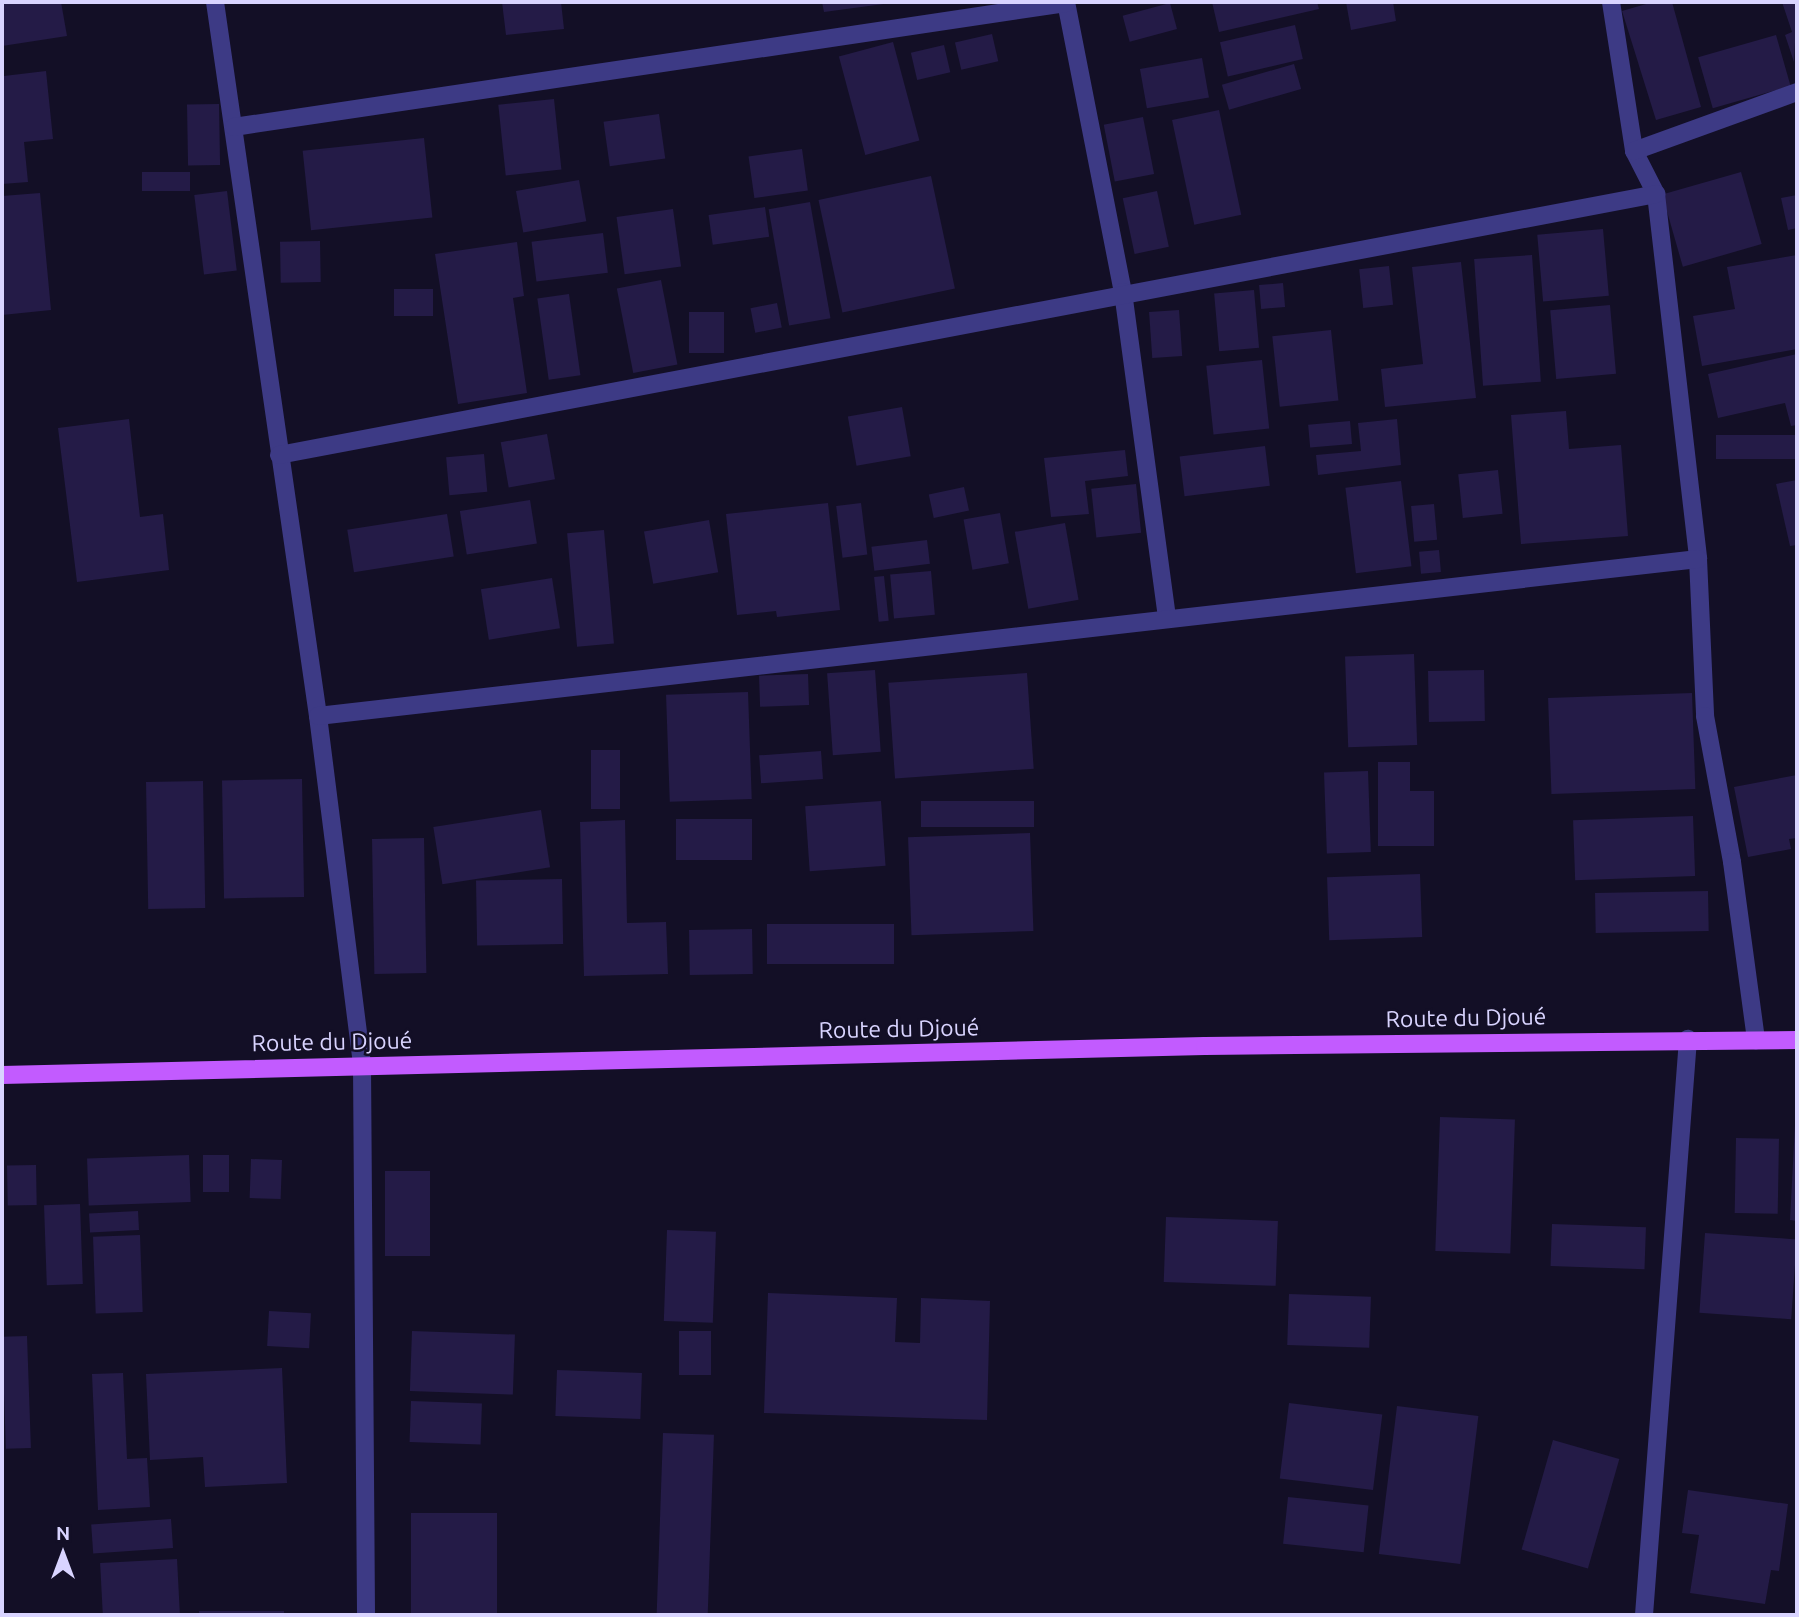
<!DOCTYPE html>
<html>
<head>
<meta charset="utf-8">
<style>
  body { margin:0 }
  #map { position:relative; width:1799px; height:1617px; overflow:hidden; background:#130f26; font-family:Ubuntu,sans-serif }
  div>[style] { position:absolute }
  .building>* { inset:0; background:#241b47; transform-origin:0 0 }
  .street>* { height:18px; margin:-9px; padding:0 9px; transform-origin:9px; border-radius:9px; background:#3d3a85 }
  .primary>* { height:18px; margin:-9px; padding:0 9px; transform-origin:9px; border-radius:9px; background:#c25bff }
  span { translate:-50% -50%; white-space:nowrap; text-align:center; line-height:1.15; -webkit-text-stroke:5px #130f26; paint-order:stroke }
  .street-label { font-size:23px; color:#d9d4ff }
  .frame { position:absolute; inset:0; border:4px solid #d9d4ff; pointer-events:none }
  .north { position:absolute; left:28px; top:1519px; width:70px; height:70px; -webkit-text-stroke:5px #130f26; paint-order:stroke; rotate:0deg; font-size:19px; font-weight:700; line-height:28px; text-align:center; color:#d9d4ff }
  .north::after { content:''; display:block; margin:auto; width:24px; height:32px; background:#d9d4ff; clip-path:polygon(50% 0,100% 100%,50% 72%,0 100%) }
</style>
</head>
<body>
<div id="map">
  <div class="building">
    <div style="clip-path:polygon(2px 2px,61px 2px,67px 36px,2px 46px)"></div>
    <div style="clip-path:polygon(502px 2px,561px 2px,564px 29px,506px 35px)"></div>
    <div style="clip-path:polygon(822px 2px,891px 2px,891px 3px,824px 12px)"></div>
    <div style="clip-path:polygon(1212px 2px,1317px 2px,1319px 9px,1219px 32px)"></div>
    <div style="clip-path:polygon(1346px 2px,1393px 2px,1396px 21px,1351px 30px)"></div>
    <div style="clip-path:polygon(1653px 2px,1672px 2px,1701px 107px,1656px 120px,1622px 11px)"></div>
    <div style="clip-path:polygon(1782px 2px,1797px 2px,1794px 62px,1785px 35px,1792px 32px)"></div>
    <div style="left:1170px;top:3px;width:27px;height:49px;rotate:75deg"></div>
    <div style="left:1295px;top:25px;width:35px;height:77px;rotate:77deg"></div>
    <div style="left:992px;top:34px;width:28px;height:38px;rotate:77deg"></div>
    <div style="left:1776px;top:35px;width:53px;height:81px;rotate:74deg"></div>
    <div style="left:893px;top:42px;width:102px;height:56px;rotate:75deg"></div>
    <div style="left:944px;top:45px;width:28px;height:34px;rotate:77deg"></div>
    <div style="left:1202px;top:58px;width:40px;height:63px;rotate:80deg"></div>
    <div style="left:1294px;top:64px;width:26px;height:75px;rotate:74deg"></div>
    <div style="clip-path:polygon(2px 68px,4px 76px,46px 71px,53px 139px,24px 142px,28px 182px,2px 184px)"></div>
    <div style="left:554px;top:99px;width:71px;height:56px;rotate:84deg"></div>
    <div style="left:219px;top:104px;width:61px;height:32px;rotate:89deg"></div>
    <div style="left:1219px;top:110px;width:107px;height:48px;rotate:78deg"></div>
    <div style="left:659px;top:114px;width:45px;height:56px;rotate:82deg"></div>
    <div style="left:1143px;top:117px;width:58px;height:40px;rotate:79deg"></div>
    <div style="left:424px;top:138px;width:80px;height:122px;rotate:84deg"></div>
    <div style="left:802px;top:149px;width:42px;height:54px;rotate:82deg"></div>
    <div style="left:142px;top:172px;width:48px;height:19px"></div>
    <div style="left:1741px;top:172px;width:75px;height:82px;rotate:74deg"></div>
    <div style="left:931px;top:176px;width:115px;height:115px;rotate:78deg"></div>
    <div style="left:579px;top:180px;width:42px;height:64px;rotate:80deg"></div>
    <div style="left:227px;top:191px;width:80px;height:33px;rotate:83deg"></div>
    <div style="left:1157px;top:191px;width:57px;height:35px;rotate:78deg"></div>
    <div style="clip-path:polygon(40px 193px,51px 310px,2px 315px,2px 196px)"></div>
    <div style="clip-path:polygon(1797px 195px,1797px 228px,1788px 230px,1781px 198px)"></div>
    <div style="left:810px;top:202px;width:118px;height:42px;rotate:80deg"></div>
    <div style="left:765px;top:207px;width:30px;height:57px;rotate:82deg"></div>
    <div style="left:673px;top:209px;width:58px;height:57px;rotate:82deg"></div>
    <div style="left:1603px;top:229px;width:67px;height:66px;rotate:85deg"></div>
    <div style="left:603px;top:233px;width:40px;height:72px;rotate:83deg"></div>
    <div style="left:320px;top:241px;width:41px;height:40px;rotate:89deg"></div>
    <div style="clip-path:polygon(517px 242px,524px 296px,513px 298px,527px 393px,458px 404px,435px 254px)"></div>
    <div style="left:1532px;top:255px;width:127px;height:58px;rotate:86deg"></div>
    <div style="clip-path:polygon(1797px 255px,1797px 349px,1702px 366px,1693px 316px,1735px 309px,1727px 267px)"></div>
    <div style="clip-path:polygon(1461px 262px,1476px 398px,1385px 407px,1381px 369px,1423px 364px,1412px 267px)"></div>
    <div style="left:1389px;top:266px;width:39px;height:30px;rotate:84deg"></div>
    <div style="left:661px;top:280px;width:86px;height:45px;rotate:79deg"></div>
    <div style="left:1283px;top:283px;width:24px;height:24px;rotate:85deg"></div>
    <div style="left:433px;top:289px;width:27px;height:39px;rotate:90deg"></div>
    <div style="left:1254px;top:290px;width:58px;height:40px;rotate:85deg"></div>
    <div style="left:569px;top:294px;width:82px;height:32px;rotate:82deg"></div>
    <div style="left:777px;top:303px;width:25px;height:27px;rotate:79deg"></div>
    <div style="left:1610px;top:305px;width:69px;height:60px;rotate:85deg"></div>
    <div style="left:1179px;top:310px;width:46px;height:30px;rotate:86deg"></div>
    <div style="left:689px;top:312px;width:35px;height:41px"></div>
    <div style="left:1331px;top:330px;width:71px;height:59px;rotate:84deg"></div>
    <div style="clip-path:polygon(1797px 354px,1797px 425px,1791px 426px,1785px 403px,1718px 418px,1708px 374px)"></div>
    <div style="left:1262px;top:360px;width:69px;height:56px;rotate:84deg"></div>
    <div style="left:902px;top:407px;width:50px;height:55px;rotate:80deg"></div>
    <div style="clip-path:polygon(1566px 411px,1569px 449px,1621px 445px,1628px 536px,1521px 544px,1511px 415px)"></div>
    <div style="clip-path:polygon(129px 419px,140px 517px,163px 514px,169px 570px,77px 582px,58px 428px)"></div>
    <div style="clip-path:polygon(1397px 419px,1401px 465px,1318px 475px,1316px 455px,1361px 451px,1358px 423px)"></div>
    <div style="left:1350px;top:421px;width:23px;height:42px;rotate:85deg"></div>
    <div style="left:547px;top:434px;width:46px;height:47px;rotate:80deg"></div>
    <div style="left:1797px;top:435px;width:24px;height:81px;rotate:90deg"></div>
    <div style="left:1265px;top:446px;width:40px;height:86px;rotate:83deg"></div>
    <div style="clip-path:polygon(1125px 450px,1128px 476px,1085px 481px,1089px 514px,1051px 517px,1044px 458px)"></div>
    <div style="left:484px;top:454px;width:38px;height:38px;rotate:85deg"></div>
    <div style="left:1498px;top:470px;width:44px;height:40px;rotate:84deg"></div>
    <div style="clip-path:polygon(1797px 480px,1797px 545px,1790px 546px,1776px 484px)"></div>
    <div style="left:1401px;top:481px;width:86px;height:56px;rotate:83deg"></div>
    <div style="left:1136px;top:484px;width:49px;height:45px;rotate:84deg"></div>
    <div style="left:964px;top:487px;width:24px;height:36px;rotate:78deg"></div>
    <div style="left:530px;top:500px;width:44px;height:71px;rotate:81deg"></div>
    <div style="clip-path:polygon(828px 503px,840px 610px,777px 617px,776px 611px,737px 615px,726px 514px)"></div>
    <div style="left:861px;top:503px;width:52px;height:25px;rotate:83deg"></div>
    <div style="left:1434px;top:504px;width:36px;height:23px;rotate:85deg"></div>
    <div style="left:1000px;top:513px;width:51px;height:37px;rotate:80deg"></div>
    <div style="left:447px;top:514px;width:43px;height:101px;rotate:81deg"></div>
    <div style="left:709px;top:520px;width:53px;height:66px;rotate:80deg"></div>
    <div style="left:1065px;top:523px;width:78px;height:51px;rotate:80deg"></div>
    <div style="left:604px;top:530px;width:114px;height:37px;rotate:85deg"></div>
    <div style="left:927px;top:540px;width:24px;height:56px;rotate:83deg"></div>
    <div style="left:1439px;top:550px;width:22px;height:20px;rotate:85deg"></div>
    <div style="left:931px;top:571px;width:44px;height:41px;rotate:85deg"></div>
    <div style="left:884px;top:576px;width:45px;height:10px;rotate:84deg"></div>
    <div style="left:552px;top:578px;width:51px;height:72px;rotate:81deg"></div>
    <div style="left:1414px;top:654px;width:91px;height:69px;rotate:88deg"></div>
    <div style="left:875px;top:670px;width:82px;height:48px;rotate:86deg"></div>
    <div style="left:1484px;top:670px;width:51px;height:56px;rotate:89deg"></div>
    <div style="left:1027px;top:673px;width:96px;height:139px;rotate:86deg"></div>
    <div style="left:808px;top:674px;width:31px;height:49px;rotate:88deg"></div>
    <div style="left:748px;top:692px;width:107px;height:82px;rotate:88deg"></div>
    <div style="left:1692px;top:693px;width:96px;height:144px;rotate:88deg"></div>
    <div style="left:591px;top:750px;width:29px;height:59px"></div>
    <div style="left:821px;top:751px;width:28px;height:62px;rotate:86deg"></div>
    <div style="clip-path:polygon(1378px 762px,1410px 762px,1410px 791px,1434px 791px,1434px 846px,1378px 846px)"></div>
    <div style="left:1368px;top:771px;width:81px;height:44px;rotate:88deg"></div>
    <div style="clip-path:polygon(1797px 775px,1797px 838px,1789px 839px,1791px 849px,1748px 857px,1734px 787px)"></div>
    <div style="left:302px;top:779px;width:118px;height:80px;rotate:89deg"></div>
    <div style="left:203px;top:781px;width:127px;height:57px;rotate:89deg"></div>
    <div style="left:881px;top:801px;width:65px;height:76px;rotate:86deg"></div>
    <div style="left:1034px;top:801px;width:26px;height:113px;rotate:90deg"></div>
    <div style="left:541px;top:810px;width:58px;height:109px;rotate:81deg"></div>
    <div style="left:1693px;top:816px;width:60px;height:120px;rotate:88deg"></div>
    <div style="left:752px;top:819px;width:41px;height:76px;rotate:90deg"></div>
    <div style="clip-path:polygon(625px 820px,627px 923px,666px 922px,668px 974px,584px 976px,580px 822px)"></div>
    <div style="left:1030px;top:833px;width:98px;height:122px;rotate:88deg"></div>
    <div style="left:424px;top:838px;width:135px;height:52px;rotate:89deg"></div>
    <div style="left:1420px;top:874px;width:63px;height:93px;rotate:88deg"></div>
    <div style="left:562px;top:879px;width:65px;height:86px;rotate:89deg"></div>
    <div style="left:1708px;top:891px;width:40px;height:113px;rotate:89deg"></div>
    <div style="left:894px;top:924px;width:40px;height:127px;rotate:90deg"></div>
    <div style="left:752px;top:929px;width:45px;height:63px;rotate:89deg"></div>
    <div style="left:1440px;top:1117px;width:75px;height:134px;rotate:2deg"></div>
    <div style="clip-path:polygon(1795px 1125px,1797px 1125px,1797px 1221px,1790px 1220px)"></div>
    <div style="left:1736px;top:1138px;width:43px;height:75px;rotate:1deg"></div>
    <div style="left:189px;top:1155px;width:47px;height:102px;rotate:88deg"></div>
    <div style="left:203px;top:1155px;width:26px;height:37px"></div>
    <div style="left:251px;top:1159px;width:31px;height:39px;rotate:2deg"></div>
    <div style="left:36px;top:1165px;width:40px;height:29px;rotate:89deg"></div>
    <div style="left:385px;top:1171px;width:45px;height:85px"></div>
    <div style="left:80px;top:1204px;width:80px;height:36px;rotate:88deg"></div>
    <div style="left:138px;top:1211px;width:19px;height:49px;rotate:87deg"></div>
    <div style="left:1166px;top:1217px;width:112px;height:65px;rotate:2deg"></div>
    <div style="left:1552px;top:1224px;width:94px;height:42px;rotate:2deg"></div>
    <div style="left:667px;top:1230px;width:49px;height:91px;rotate:2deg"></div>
    <div style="left:1705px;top:1233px;width:92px;height:80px;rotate:4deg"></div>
    <div style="left:140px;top:1235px;width:77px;height:47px;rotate:88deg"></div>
    <div style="clip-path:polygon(768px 1293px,897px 1298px,895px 1342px,920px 1343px,921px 1298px,990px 1301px,987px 1420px,764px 1413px)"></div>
    <div style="left:1289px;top:1294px;width:82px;height:51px;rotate:2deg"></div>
    <div style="left:269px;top:1311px;width:42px;height:35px;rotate:3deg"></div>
    <div style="left:412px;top:1331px;width:103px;height:60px;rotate:2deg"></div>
    <div style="left:679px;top:1331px;width:32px;height:44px"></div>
    <div style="left:27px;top:1336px;width:112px;height:25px;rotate:88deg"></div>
    <div style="clip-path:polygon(282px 1368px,287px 1483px,205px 1487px,203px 1457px,150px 1460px,146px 1374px)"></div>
    <div style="left:557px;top:1370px;width:85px;height:46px;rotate:2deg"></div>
    <div style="clip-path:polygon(123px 1373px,127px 1459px,147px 1458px,150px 1507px,98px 1510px,92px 1374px)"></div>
    <div style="left:411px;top:1401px;width:71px;height:41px;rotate:2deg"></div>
    <div style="left:1289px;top:1403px;width:94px;height:76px;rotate:7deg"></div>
    <div style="left:1397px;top:1406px;width:82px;height:149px;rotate:7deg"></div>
    <div style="left:663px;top:1433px;width:51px;height:182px;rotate:2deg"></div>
    <div style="left:1553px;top:1440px;width:69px;height:114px;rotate:16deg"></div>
    <div style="clip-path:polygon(1688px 1490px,1788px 1504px,1779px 1571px,1771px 1570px,1765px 1604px,1690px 1593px,1699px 1535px,1682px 1533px)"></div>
    <div style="left:1288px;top:1497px;width:81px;height:47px;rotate:6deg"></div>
    <div style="left:411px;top:1513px;width:86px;height:102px"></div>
    <div style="left:171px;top:1519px;width:29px;height:80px;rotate:86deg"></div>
    <div style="left:177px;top:1559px;width:56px;height:77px;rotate:87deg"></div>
    <div style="left:199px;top:1611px;width:85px;height:4px"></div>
  </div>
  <div class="street">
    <div style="left:215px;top:2px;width:721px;rotate:81.79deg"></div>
    <div style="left:318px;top:716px;width:353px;rotate:82.8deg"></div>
    <div style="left:362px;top:1066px;width:549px;rotate:89.58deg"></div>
    <div style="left:1066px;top:2px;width:296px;rotate:78.9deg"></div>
    <div style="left:1123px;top:292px;width:329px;rotate:82.3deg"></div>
    <div style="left:1611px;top:2px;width:151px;rotate:81.2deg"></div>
    <div style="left:1634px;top:151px;width:48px;rotate:62.9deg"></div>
    <div style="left:1656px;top:194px;width:367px;rotate:83.4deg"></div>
    <div style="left:1698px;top:559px;width:157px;rotate:87.4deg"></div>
    <div style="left:1705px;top:716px;width:148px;rotate:79.5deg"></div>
    <div style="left:1732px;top:862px;width:180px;rotate:82.3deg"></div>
    <div style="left:234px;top:127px;width:841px;rotate:-8.48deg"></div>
    <div style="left:1634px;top:151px;width:173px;rotate:-19.9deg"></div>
    <div style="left:279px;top:455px;width:1402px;rotate:-10.73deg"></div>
    <div style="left:318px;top:716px;width:1389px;rotate:-6.49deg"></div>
    <div style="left:1644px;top:1615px;width:578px;rotate:-85.63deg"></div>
  </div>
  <div class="primary">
    <div style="left:2px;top:1075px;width:1203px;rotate:-1.38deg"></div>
    <div style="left:1205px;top:1046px;width:592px;rotate:-0.58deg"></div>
  </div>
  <div class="street-label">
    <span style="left:1466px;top:1018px;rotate:-1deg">Route du Djoué</span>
    <span style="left:899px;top:1029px;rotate:-1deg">Route du Djoué</span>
    <span style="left:332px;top:1042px;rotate:-1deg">Route du Djoué</span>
  </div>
  <div class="frame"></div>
  <div class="north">N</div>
</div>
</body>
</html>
